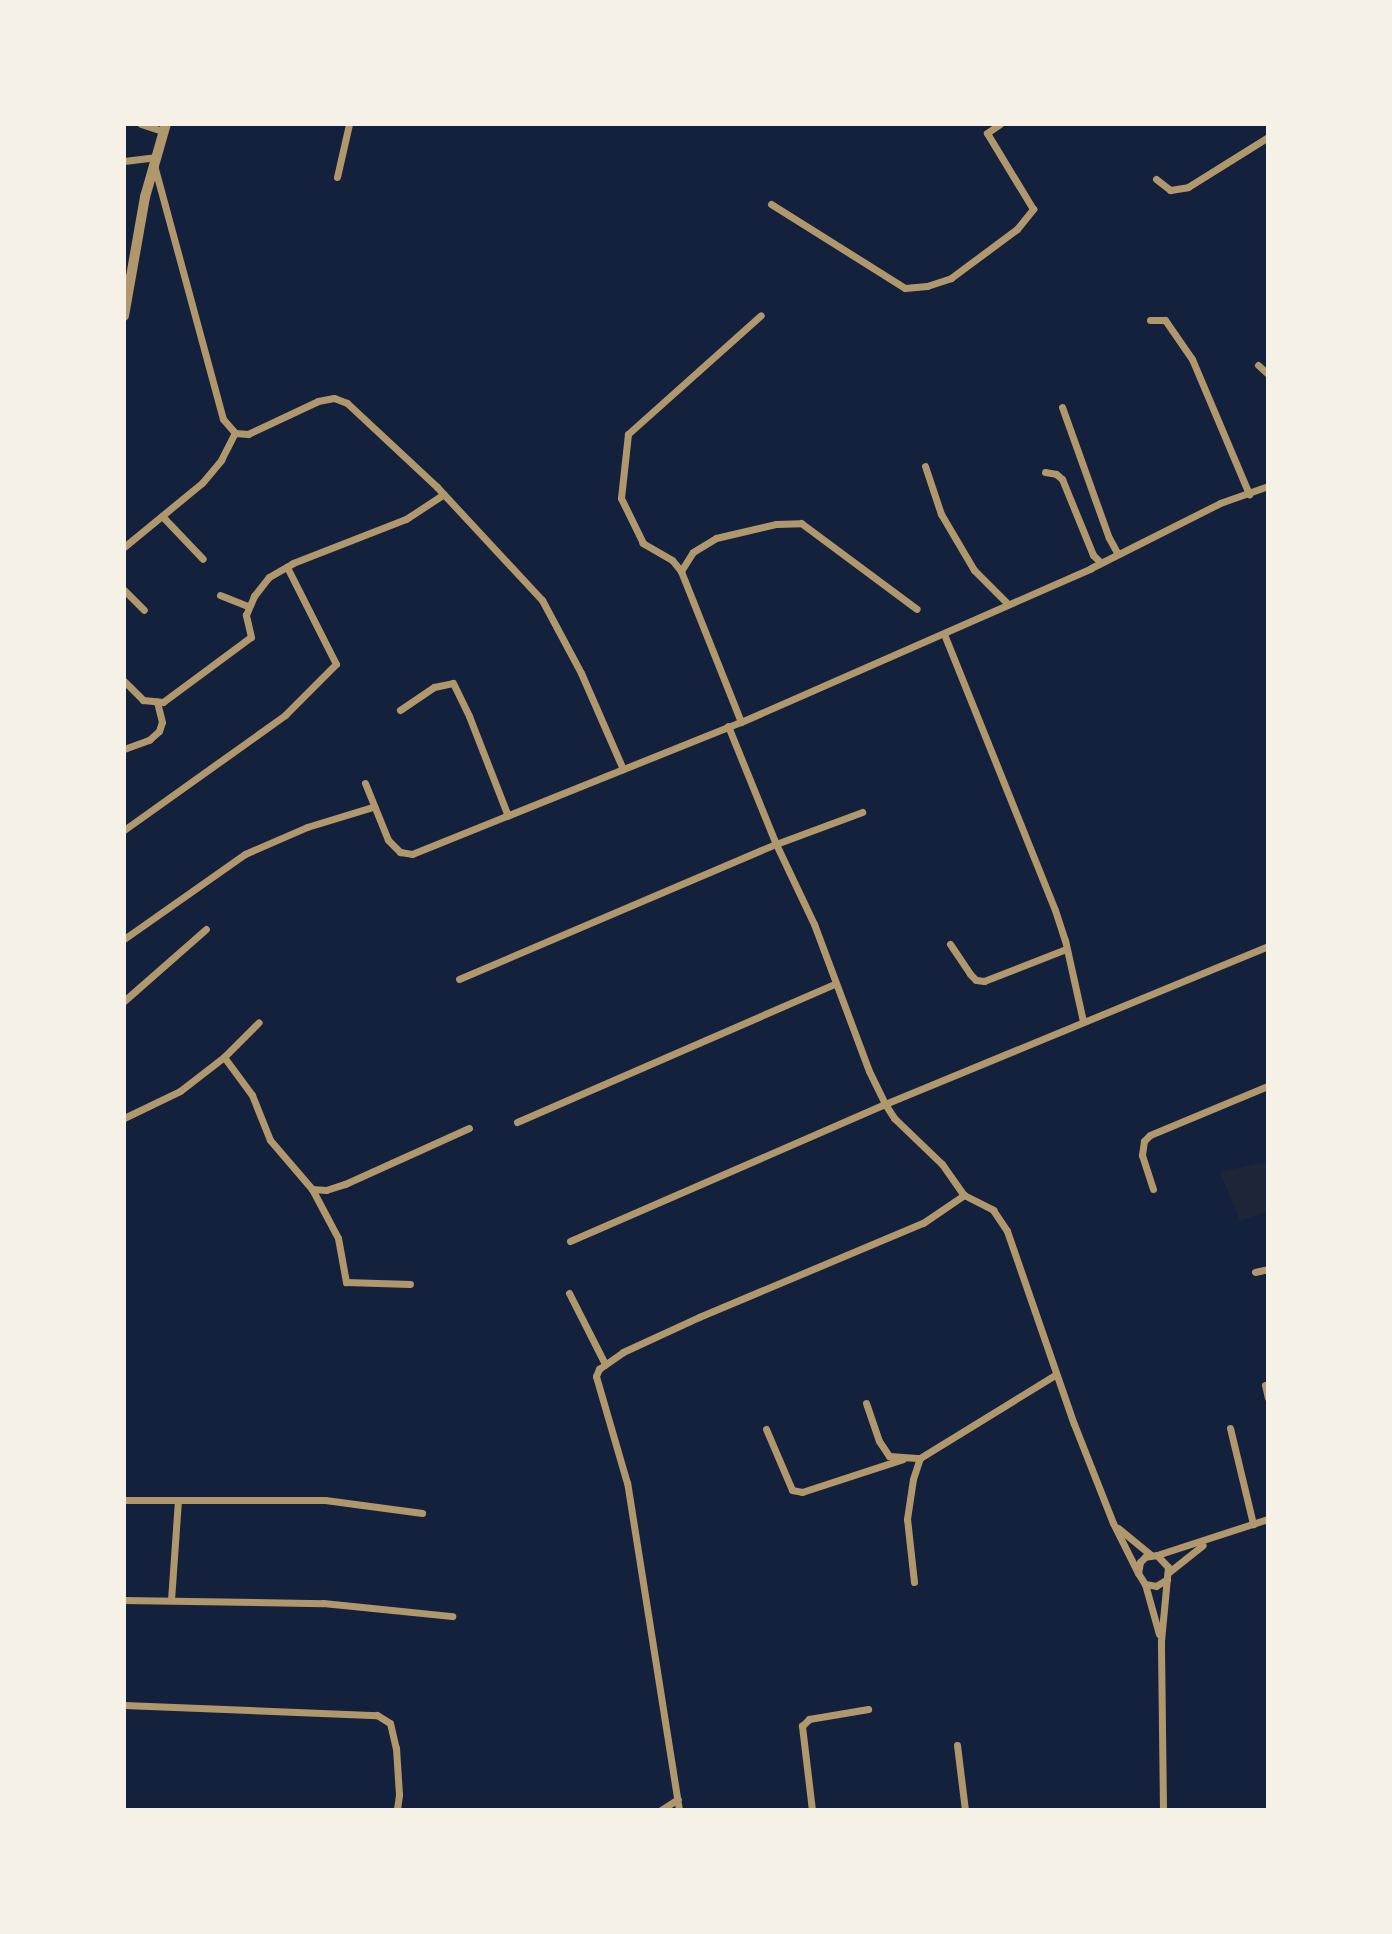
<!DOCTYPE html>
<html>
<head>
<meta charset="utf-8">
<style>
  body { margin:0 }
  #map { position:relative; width:1392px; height:1934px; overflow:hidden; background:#14213d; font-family:Overpass,sans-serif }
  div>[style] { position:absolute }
  .green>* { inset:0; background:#1d2539 }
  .minor>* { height:7px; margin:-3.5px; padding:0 3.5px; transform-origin:3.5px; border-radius:3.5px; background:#b1986c }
  .tertiary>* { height:10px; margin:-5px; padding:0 5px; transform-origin:5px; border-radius:5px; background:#b1986c }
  span { translate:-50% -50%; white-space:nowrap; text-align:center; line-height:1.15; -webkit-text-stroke:7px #f6f1e7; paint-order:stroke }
  .frame { position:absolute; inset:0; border:126px solid #f6f1e7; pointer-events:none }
</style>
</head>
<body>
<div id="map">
  <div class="green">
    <div style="clip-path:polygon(1268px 1161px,1268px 1211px,1240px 1221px,1220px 1172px)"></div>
  </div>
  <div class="minor">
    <div style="left:141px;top:124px;width:23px;rotate:18deg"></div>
    <div style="left:124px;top:161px;width:31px;rotate:-7deg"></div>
    <div style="left:154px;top:165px;width:263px;rotate:74.8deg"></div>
    <div style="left:223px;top:419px;width:18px;rotate:49deg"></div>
    <div style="left:235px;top:433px;width:13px;rotate:4deg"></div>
    <div style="left:248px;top:434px;width:77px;rotate:-25.2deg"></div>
    <div style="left:318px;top:401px;width:16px;rotate:-11deg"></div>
    <div style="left:334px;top:398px;width:14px;rotate:21deg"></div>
    <div style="left:347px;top:403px;width:123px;rotate:43deg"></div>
    <div style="left:437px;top:487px;width:154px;rotate:47.1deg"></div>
    <div style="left:542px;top:600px;width:83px;rotate:61.9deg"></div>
    <div style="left:581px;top:673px;width:105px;rotate:66.4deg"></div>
    <div style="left:337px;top:177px;width:54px;rotate:-77.2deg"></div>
    <div style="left:1156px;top:179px;width:18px;rotate:38deg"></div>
    <div style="left:1170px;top:190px;width:18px;rotate:-9deg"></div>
    <div style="left:1188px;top:187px;width:94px;rotate:-32deg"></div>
    <div style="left:771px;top:204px;width:158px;rotate:32.1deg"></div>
    <div style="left:905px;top:288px;width:22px;rotate:-5deg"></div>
    <div style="left:927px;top:286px;width:25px;rotate:-18deg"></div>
    <div style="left:951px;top:278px;width:82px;rotate:-36.6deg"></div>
    <div style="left:1017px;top:229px;width:26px;rotate:-51deg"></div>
    <div style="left:1033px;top:209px;width:89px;rotate:-121.2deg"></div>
    <div style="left:987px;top:133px;width:16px;rotate:-35deg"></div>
    <div style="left:1150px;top:320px;width:15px"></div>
    <div style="left:1165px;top:320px;width:47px;rotate:55.3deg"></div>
    <div style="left:1192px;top:359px;width:147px;rotate:67.1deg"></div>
    <div style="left:1258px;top:365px;width:13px;rotate:42deg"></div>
    <div style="left:1062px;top:407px;width:139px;rotate:70.3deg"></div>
    <div style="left:1109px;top:538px;width:18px;rotate:61deg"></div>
    <div style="left:925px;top:466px;width:51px;rotate:71.6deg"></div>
    <div style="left:941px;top:514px;width:65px;rotate:59.5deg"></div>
    <div style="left:974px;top:570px;width:48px;rotate:45deg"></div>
    <div style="left:1045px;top:472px;width:11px;rotate:10deg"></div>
    <div style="left:1056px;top:474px;width:8px;rotate:40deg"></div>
    <div style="left:1062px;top:479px;width:82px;rotate:67.8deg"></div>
    <div style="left:1093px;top:555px;width:11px;rotate:45deg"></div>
    <div style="left:162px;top:516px;width:59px;rotate:46.4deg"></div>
    <div style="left:124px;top:547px;width:101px;rotate:-39.4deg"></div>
    <div style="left:202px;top:483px;width:30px;rotate:-50deg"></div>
    <div style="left:221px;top:460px;width:30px;rotate:-63deg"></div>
    <div style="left:681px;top:571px;width:22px;rotate:-58deg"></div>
    <div style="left:693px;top:552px;width:27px;rotate:-31deg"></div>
    <div style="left:716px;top:538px;width:62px;rotate:-13.1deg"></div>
    <div style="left:776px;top:524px;width:25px;rotate:-2deg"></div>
    <div style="left:801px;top:523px;width:144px;rotate:36.6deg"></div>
    <div style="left:124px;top:590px;width:28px;rotate:45deg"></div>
    <div style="left:220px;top:595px;width:31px;rotate:22deg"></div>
    <div style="left:944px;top:634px;width:297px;rotate:68.1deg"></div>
    <div style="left:1055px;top:910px;width:32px;rotate:72deg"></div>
    <div style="left:1065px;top:940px;width:83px;rotate:77.5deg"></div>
    <div style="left:124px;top:681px;width:27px;rotate:45deg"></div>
    <div style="left:143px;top:700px;width:20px;rotate:6deg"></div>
    <div style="left:163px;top:702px;width:109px;rotate:-36.5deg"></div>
    <div style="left:251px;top:637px;width:23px;rotate:-103deg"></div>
    <div style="left:246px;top:615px;width:21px;rotate:-67deg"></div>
    <div style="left:254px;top:596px;width:24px;rotate:-52deg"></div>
    <div style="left:269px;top:577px;width:28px;rotate:-30deg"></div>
    <div style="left:293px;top:563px;width:121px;rotate:-21.3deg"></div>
    <div style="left:406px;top:519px;width:45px;rotate:-33.3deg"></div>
    <div style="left:400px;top:710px;width:41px;rotate:-34.1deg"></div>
    <div style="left:434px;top:687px;width:19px;rotate:-12deg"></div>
    <div style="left:453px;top:683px;width:37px;rotate:64deg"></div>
    <div style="left:469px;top:716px;width:107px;rotate:68.7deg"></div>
    <div style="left:741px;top:722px;width:162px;rotate:-111.7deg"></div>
    <div style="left:681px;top:571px;width:14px;rotate:-129deg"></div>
    <div style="left:672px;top:560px;width:34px;rotate:-150deg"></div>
    <div style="left:643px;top:543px;width:50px;rotate:-116.1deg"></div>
    <div style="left:621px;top:498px;width:64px;rotate:-83.8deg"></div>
    <div style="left:628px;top:434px;width:178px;rotate:-41.8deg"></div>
    <div style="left:728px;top:726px;width:127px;rotate:67.9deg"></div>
    <div style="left:776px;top:844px;width:89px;rotate:64.6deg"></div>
    <div style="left:814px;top:924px;width:157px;rotate:69.5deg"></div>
    <div style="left:869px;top:1071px;width:37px;rotate:64deg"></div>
    <div style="left:885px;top:1104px;width:17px;rotate:57deg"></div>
    <div style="left:894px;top:1118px;width:66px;rotate:43.8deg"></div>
    <div style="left:942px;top:1164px;width:38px;rotate:55deg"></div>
    <div style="left:964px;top:1195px;width:33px;rotate:27deg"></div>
    <div style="left:993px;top:1210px;width:25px;rotate:56deg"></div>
    <div style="left:1007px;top:1231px;width:204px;rotate:70.9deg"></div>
    <div style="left:1074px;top:1424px;width:106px;rotate:68.5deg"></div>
    <div style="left:1113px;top:1523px;width:56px;rotate:63.4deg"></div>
    <div style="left:124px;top:749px;width:27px;rotate:-20deg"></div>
    <div style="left:149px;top:740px;width:13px;rotate:-42deg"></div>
    <div style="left:159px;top:731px;width:9px;rotate:-72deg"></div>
    <div style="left:162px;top:722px;width:21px;rotate:-104deg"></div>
    <div style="left:365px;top:783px;width:61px;rotate:68deg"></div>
    <div style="left:388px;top:840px;width:17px;rotate:45deg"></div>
    <div style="left:400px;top:852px;width:12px;rotate:9deg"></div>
    <div style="left:412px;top:854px;width:354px;rotate:-21.9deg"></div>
    <div style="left:741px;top:722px;width:382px;rotate:-23.7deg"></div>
    <div style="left:1091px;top:568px;width:144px;rotate:-26.7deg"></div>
    <div style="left:1220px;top:503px;width:51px;rotate:-19.5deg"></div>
    <div style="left:124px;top:830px;width:198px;rotate:-35.5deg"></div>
    <div style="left:285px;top:715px;width:72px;rotate:-45deg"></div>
    <div style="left:336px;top:664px;width:109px;rotate:-116.8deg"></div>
    <div style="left:124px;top:939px;width:148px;rotate:-35.1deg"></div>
    <div style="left:245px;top:854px;width:68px;rotate:-23.5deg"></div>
    <div style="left:307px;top:827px;width:69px;rotate:-16.9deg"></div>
    <div style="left:950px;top:944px;width:36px;rotate:56deg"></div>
    <div style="left:970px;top:974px;width:8px;rotate:45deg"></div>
    <div style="left:976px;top:980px;width:8px;rotate:7deg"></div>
    <div style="left:984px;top:981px;width:88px;rotate:-21.3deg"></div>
    <div style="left:459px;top:979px;width:345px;rotate:-23.1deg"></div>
    <div style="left:776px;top:844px;width:92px;rotate:-20.4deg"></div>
    <div style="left:124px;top:1001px;width:109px;rotate:-41.3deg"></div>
    <div style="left:224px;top:1057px;width:47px;rotate:53.6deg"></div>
    <div style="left:252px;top:1095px;width:48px;rotate:68.2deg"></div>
    <div style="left:270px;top:1140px;width:65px;rotate:49.4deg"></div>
    <div style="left:312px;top:1189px;width:55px;rotate:62deg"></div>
    <div style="left:338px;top:1238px;width:45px;rotate:79.7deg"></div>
    <div style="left:346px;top:1282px;width:64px;rotate:1.8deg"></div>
    <div style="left:124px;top:1118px;width:62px;rotate:-25.7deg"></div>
    <div style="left:180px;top:1091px;width:56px;rotate:-37.7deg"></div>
    <div style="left:224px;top:1057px;width:49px;rotate:-45deg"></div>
    <div style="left:517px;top:1122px;width:347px;rotate:-23.5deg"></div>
    <div style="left:312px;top:1189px;width:14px;rotate:4deg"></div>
    <div style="left:326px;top:1190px;width:20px;rotate:-18deg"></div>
    <div style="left:345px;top:1184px;width:136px;rotate:-24.3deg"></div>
    <div style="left:1153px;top:1189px;width:36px;rotate:-108deg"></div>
    <div style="left:1142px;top:1155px;width:14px;rotate:-82deg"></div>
    <div style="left:1144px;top:1141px;width:8px;rotate:-45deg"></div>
    <div style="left:1150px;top:1135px;width:128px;rotate:-22.6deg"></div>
    <div style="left:570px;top:1241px;width:344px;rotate:-23.5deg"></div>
    <div style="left:885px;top:1104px;width:414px;rotate:-22.4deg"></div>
    <div style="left:1255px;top:1272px;width:13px;rotate:-13deg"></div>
    <div style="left:569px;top:1293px;width:80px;rotate:63.1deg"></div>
    <div style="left:1265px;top:1385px;width:13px;rotate:77deg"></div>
    <div style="left:866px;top:1403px;width:40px;rotate:71.1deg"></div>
    <div style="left:879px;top:1441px;width:18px;rotate:56deg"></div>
    <div style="left:889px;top:1456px;width:31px;rotate:4deg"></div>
    <div style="left:920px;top:1458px;width:158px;rotate:-31.6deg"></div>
    <div style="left:1230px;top:1428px;width:99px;rotate:76.5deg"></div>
    <div style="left:766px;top:1429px;width:66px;rotate:66.9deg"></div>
    <div style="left:792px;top:1490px;width:10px;rotate:11deg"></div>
    <div style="left:802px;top:1492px;width:106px;rotate:-18.1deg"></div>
    <div style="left:124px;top:1500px;width:201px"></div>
    <div style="left:325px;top:1500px;width:98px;rotate:7.6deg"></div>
    <div style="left:1118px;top:1528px;width:43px;rotate:39.3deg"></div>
    <div style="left:1157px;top:1555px;width:117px;rotate:-18deg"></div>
    <div style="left:1169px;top:1572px;width:43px;rotate:-38.5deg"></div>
    <div style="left:914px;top:1582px;width:63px;rotate:-96.3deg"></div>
    <div style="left:907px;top:1519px;width:40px;rotate:-81.5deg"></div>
    <div style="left:913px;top:1479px;width:22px;rotate:-72deg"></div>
    <div style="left:1145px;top:1584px;width:52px;rotate:74.4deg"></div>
    <div style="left:124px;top:1600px;width:199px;rotate:0.9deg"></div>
    <div style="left:323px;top:1603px;width:130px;rotate:5.8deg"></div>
    <div style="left:171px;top:1600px;width:99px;rotate:-86deg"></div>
    <div style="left:124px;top:1705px;width:253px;rotate:2.3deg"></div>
    <div style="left:377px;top:1715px;width:15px;rotate:32deg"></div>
    <div style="left:390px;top:1723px;width:26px;rotate:77deg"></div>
    <div style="left:396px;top:1748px;width:47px;rotate:86.3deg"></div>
    <div style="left:399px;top:1795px;width:15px;rotate:98deg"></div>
    <div style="left:957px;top:1745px;width:65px;rotate:83deg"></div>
    <div style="left:661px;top:1810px;width:20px;rotate:-33deg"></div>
    <div style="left:679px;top:1810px;width:331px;rotate:-99deg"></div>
    <div style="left:627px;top:1483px;width:111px;rotate:-106.2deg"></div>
    <div style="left:596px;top:1376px;width:8px;rotate:-67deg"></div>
    <div style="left:599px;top:1369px;width:29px;rotate:-35deg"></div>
    <div style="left:623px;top:1352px;width:84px;rotate:-24.7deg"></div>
    <div style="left:699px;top:1317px;width:243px;rotate:-22.8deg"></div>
    <div style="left:923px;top:1223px;width:50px;rotate:-34.3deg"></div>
    <div style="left:812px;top:1810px;width:85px;rotate:-96.8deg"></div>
    <div style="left:802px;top:1726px;width:10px;rotate:-45deg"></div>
    <div style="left:809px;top:1719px;width:60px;rotate:-9.6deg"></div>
    <div style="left:1163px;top:1810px;width:169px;rotate:-90.7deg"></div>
    <div style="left:1161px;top:1641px;width:74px;rotate:-84.6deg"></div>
    <div style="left:1168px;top:1567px;width:16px;rotate:-133deg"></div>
    <div style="left:1157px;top:1555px;width:12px;rotate:171deg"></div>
    <div style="left:1145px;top:1557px;width:7px;rotate:135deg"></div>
    <div style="left:1140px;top:1562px;width:11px;rotate:100deg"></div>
    <div style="left:1138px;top:1573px;width:13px;rotate:58deg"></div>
    <div style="left:1145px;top:1584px;width:11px;rotate:10deg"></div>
    <div style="left:1156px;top:1586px;width:13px;rotate:-32deg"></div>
  </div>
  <div class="tertiary">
    <div style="left:124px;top:316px;width:121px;rotate:-80deg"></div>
    <div style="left:145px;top:197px;width:76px;rotate:-74deg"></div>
  </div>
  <div class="frame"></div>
</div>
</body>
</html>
